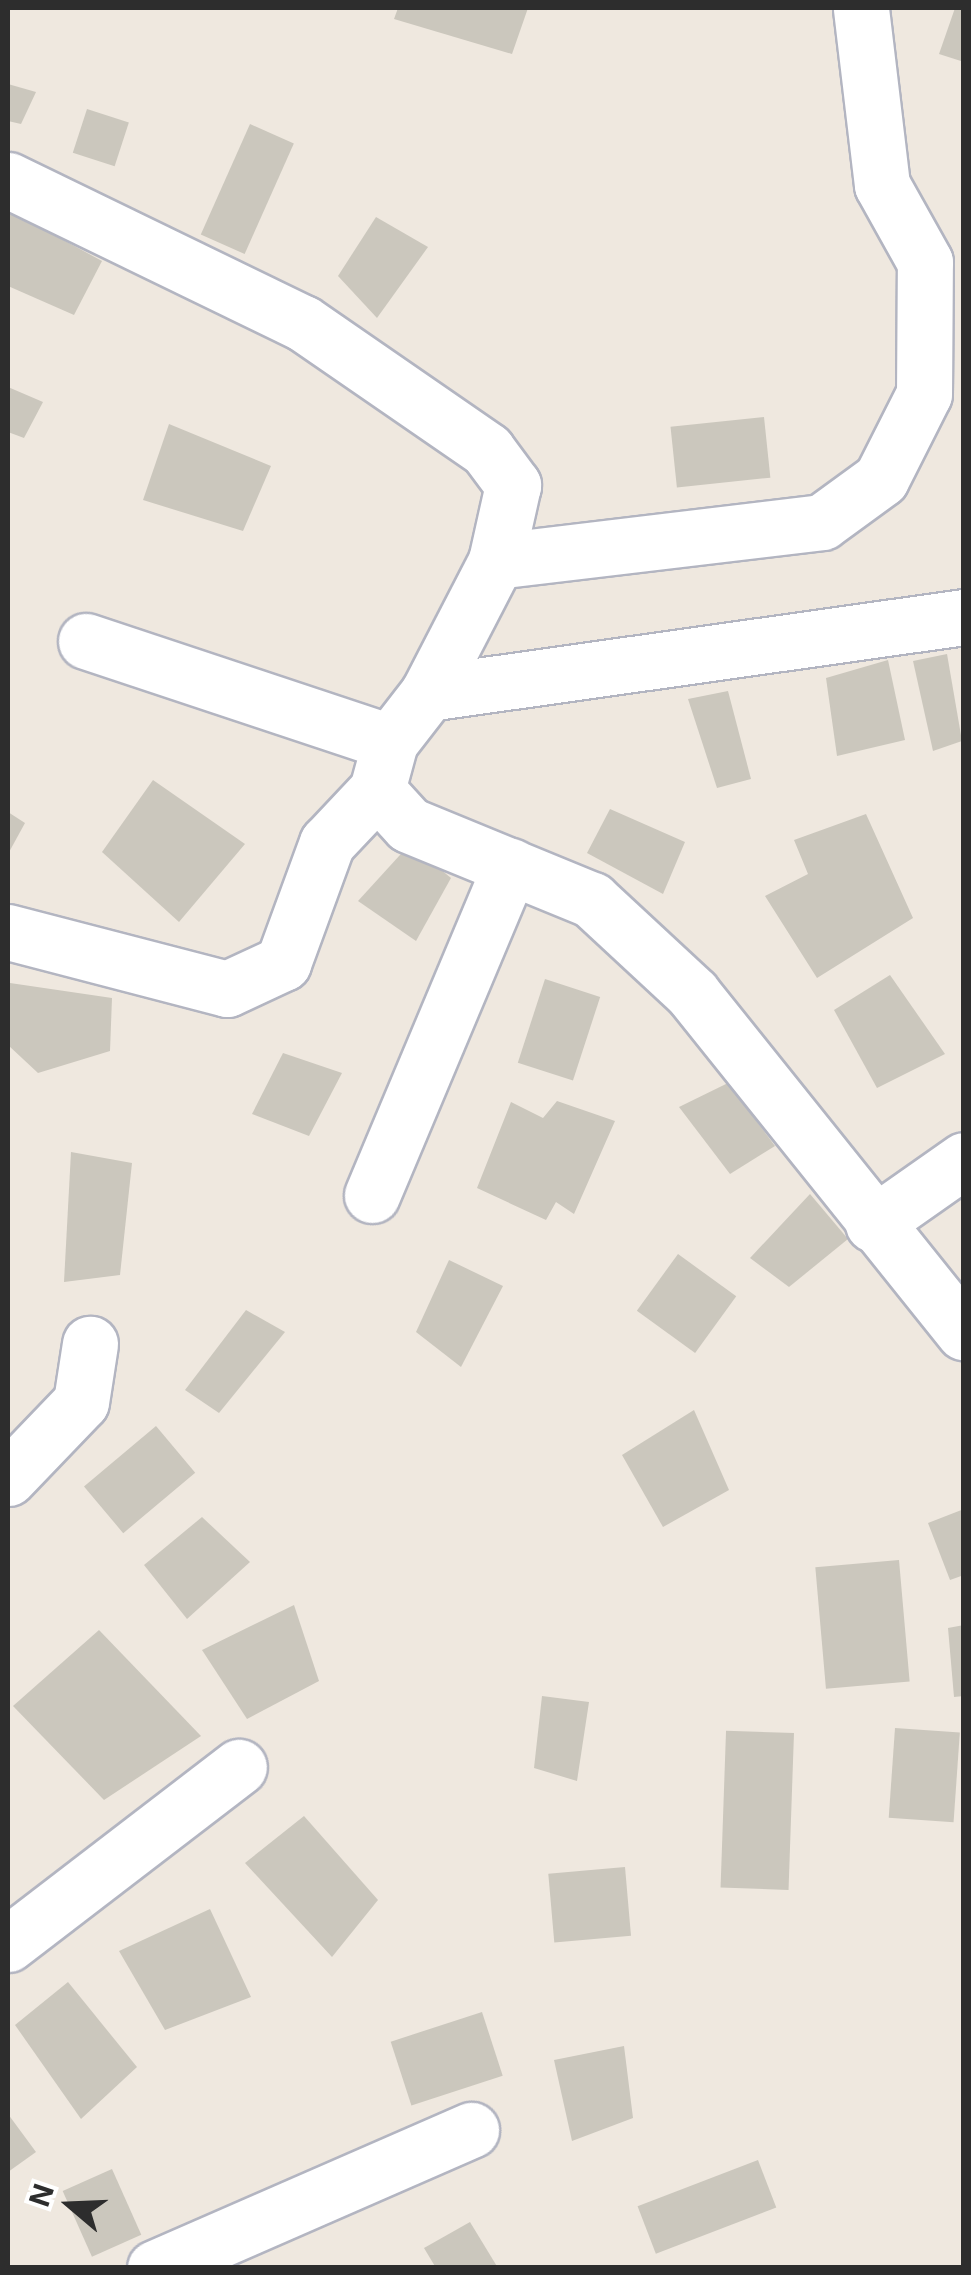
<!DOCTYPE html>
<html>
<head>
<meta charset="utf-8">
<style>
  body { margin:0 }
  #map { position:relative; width:971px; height:2275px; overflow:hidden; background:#efe8df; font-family:Inter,sans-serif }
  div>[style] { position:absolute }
  .building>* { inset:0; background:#cbc7bd; transform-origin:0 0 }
  .roads { filter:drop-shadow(2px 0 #b3b5c1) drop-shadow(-2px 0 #b3b5c1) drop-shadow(0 2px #b3b5c1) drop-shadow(0 -2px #b3b5c1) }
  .minor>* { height:55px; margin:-27.5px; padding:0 27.5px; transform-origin:27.5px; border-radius:27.5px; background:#fff }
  span { translate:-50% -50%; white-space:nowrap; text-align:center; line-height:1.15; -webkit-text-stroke:8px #fff; paint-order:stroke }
  .frame { position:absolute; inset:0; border:10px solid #2d2d2d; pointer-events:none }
  .north { position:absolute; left:20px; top:2155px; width:100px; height:100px; -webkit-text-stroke:8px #fff; paint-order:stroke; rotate:289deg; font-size:28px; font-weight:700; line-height:40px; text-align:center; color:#2d2d2d }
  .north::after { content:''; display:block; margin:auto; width:35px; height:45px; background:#2d2d2d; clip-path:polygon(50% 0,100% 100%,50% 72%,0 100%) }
</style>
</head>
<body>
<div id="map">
  <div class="building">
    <div style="clip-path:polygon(398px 8px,528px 8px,512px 54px,394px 19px)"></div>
    <div style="clip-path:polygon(955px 8px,964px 8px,964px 62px,939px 54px)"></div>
    <div style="clip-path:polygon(8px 84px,36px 92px,21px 124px,8px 121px)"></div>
    <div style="left:87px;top:109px;width:44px;height:46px;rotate:18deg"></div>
    <div style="left:250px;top:124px;width:48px;height:121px;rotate:24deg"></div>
    <div style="clip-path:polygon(8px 210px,102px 261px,74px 315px,8px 286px)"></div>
    <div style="clip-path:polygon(376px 217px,428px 247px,377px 318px,338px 276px)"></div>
    <div style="clip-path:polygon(8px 387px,43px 402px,24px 438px,8px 432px)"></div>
    <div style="left:764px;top:417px;width:61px;height:94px;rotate:84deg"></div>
    <div style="clip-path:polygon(169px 424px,271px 466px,243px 531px,143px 500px)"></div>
    <div style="clip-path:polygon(947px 654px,962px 741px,933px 751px,913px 661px)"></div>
    <div style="clip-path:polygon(888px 660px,905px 740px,837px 756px,826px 678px)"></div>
    <div style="clip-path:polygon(728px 691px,751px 779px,717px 788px,688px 699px)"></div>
    <div style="clip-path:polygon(153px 780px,245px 844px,179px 922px,102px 852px)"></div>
    <div style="clip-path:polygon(610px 809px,685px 842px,663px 894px,587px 853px)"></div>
    <div style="clip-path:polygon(8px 812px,25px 823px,8px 854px)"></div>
    <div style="clip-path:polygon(866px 814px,913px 918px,817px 978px,765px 896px,808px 874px,794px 840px)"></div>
    <div style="clip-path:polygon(410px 844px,451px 878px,416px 941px,358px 901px)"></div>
    <div style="clip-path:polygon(890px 975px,945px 1054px,877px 1088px,834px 1010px)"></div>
    <div style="left:545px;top:979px;width:58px;height:88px;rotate:18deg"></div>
    <div style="clip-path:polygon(10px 983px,112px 998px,110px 1051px,38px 1073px,8px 1045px)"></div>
    <div style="clip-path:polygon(283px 1053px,342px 1073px,309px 1136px,252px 1114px)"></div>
    <div style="clip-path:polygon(728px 1083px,775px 1146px,730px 1174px,679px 1107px)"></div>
    <div style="clip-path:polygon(557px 1101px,615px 1121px,574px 1214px,556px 1202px,546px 1220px,477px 1188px,511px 1102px,543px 1118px)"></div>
    <div style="clip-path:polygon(71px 1152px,132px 1163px,120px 1275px,64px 1282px)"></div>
    <div style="clip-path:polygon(810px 1194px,848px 1239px,789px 1287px,750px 1258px)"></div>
    <div style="left:678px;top:1254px;width:72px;height:70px;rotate:36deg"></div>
    <div style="clip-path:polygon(449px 1260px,503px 1286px,461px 1367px,416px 1332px)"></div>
    <div style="clip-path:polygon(246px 1310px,285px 1332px,219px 1413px,185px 1390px)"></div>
    <div style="clip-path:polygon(694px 1410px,729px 1490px,663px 1527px,622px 1455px)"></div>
    <div style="left:156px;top:1426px;width:61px;height:94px;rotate:50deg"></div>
    <div style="clip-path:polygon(964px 1509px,964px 1575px,950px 1580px,928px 1523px)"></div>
    <div style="clip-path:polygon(202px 1517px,250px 1562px,187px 1619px,144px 1565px)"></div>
    <div style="left:899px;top:1560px;width:122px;height:84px;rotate:85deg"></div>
    <div style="clip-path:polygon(294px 1605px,319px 1681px,247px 1719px,202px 1650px)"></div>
    <div style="clip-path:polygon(964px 1625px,964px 1696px,954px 1697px,948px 1628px)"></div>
    <div style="clip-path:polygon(99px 1630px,201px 1736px,104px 1800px,13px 1706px)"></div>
    <div style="clip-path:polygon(542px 1696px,589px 1702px,577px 1781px,534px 1768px)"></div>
    <div style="left:895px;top:1728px;width:65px;height:90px;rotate:4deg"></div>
    <div style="left:794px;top:1733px;width:157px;height:68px;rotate:92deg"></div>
    <div style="clip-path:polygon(304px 1816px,378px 1900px,332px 1957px,245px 1863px)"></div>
    <div style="left:625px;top:1867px;width:69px;height:77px;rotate:85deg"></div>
    <div style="clip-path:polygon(210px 1909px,251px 1997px,165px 2030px,119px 1951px)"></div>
    <div style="clip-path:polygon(68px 1982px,137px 2067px,81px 2119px,15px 2025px)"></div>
    <div style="left:482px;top:2012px;width:67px;height:96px;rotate:72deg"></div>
    <div style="clip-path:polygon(624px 2046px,633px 2118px,572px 2141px,554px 2060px)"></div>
    <div style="clip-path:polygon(8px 2114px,36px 2152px,8px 2172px)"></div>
    <div style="left:758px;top:2160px;width:51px;height:129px;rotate:69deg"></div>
    <div style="left:112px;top:2169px;width:72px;height:54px;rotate:66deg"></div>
    <div style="clip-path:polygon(470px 2222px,498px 2268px,436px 2268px,424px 2248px)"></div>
  </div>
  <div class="roads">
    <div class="minor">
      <div style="left:8px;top:180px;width:328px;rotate:25.9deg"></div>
      <div style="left:303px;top:323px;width:224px;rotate:34.6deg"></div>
      <div style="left:487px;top:450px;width:44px;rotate:53.4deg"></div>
      <div style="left:513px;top:485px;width:78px;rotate:102.6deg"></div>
      <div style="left:86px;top:641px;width:320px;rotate:18.4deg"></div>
      <div style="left:428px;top:693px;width:541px;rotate:-8.07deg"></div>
      <div style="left:377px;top:790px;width:47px;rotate:47.6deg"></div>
      <div style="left:409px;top:825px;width:198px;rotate:22.3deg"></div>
      <div style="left:592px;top:900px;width:137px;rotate:42.9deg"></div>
      <div style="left:692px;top:993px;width:435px;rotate:51.3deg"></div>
      <div style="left:8px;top:932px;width:226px;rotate:14.6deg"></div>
      <div style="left:227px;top:989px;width:62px;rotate:-24.9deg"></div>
      <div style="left:283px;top:963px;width:128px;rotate:-69.9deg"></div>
      <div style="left:327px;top:843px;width:73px;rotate:-46.7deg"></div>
      <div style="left:377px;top:790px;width:50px;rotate:-74.8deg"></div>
      <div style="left:390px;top:742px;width:62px;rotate:-52.2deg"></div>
      <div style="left:428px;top:693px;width:148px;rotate:-62.7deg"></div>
      <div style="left:496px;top:561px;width:328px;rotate:-6.8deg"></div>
      <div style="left:822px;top:522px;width:73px;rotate:-36.1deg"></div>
      <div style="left:881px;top:479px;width:95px;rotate:-63.2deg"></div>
      <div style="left:924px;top:394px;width:132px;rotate:-89.6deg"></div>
      <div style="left:925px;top:262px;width:88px;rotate:-119.2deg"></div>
      <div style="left:882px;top:185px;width:178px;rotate:-96.8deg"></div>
      <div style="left:372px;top:1195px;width:357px;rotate:-67.2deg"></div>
      <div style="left:873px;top:1224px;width:111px;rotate:-35.1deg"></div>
      <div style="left:8px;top:1478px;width:105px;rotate:-46.2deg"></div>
      <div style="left:81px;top:1402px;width:59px;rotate:-81.2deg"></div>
      <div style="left:8px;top:1944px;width:291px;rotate:-37.5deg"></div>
      <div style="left:155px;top:2268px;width:345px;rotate:-23.6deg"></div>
    </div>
  </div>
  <div class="frame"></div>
  <div class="north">N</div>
</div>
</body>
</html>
